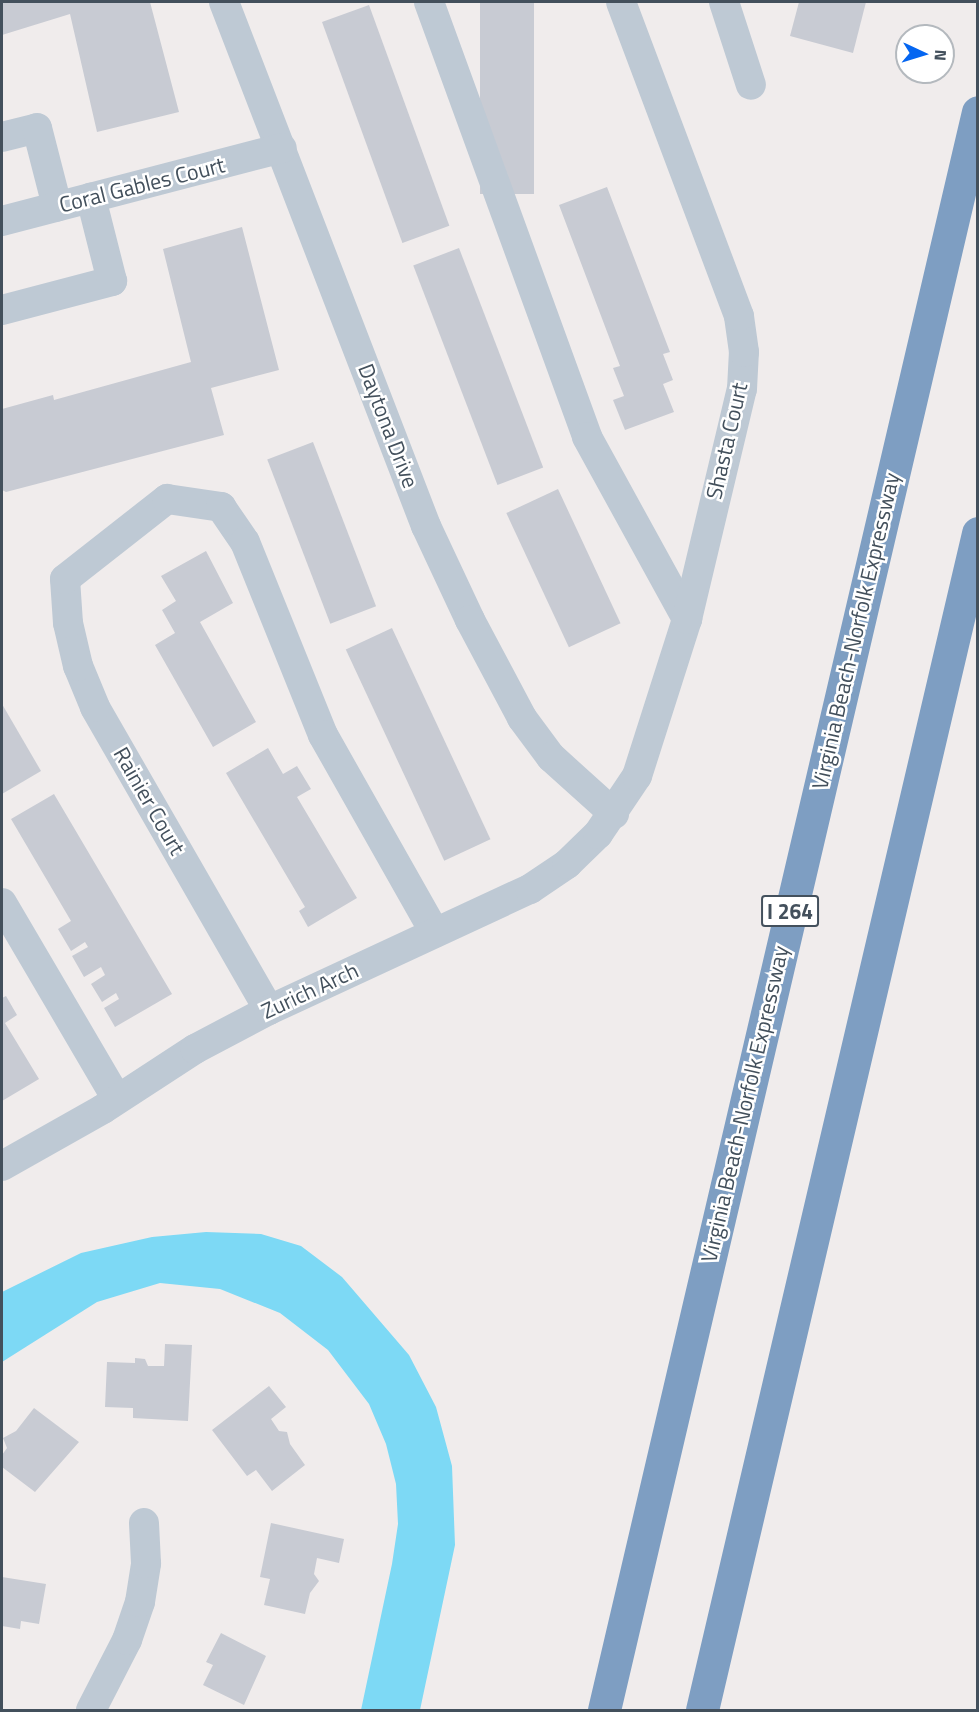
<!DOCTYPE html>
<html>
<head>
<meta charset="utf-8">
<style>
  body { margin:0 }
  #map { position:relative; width:979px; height:1712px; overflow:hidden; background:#f0ecec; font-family:"Titillium Web",sans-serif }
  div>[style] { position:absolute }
  .water>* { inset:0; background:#7dd9f5 }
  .building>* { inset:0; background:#c8cbd3; transform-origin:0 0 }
  .minor>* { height:30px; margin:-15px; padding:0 15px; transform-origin:15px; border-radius:15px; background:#bec9d4 }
  .highway>* { height:33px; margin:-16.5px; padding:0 16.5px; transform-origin:16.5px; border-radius:16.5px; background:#7e9ec2 }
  span { translate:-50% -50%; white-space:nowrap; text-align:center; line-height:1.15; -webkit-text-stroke:5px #fff; paint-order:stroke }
  .shield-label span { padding:2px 4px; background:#fff; border:2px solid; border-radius:4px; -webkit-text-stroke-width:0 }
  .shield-label { font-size:21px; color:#43505c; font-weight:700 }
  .street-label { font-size:22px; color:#43505c }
  .frame { position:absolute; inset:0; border:3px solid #43505c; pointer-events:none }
  .north { position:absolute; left:895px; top:24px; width:60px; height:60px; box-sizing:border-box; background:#fff; border:2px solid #b4b9be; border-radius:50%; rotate:94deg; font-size:16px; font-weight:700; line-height:24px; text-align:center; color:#43505c }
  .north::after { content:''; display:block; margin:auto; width:21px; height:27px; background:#0566f1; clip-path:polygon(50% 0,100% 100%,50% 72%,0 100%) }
</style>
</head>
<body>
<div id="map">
  <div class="water">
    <div style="clip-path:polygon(206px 1232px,261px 1234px,301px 1246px,342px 1277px,409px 1355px,436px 1407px,452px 1466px,455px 1545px,420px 1710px,361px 1710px,392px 1564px,398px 1524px,396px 1484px,386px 1444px,369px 1404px,328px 1350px,280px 1313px,220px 1289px,160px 1283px,97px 1302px,2px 1362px,2px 1292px,81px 1253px,152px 1237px)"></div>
  </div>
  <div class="building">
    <div style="clip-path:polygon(2px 2px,150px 2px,179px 112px,97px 132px,70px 14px,2px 35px)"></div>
    <div style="left:480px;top:2px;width:54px;height:192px"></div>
    <div style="clip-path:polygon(799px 2px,866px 2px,853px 53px,790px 36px)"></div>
    <div style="left:369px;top:5px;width:235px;height:50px;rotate:70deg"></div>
    <div style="clip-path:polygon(607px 187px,670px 352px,663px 354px,673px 380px,663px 384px,674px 412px,625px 430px,613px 400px,624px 396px,613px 368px,620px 366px,559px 205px)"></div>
    <div style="clip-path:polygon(242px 227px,279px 370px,211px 388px,224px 435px,6px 492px,2px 490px,2px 409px,53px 395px,54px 400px,191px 362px,163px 249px)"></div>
    <div style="left:459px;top:248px;width:235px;height:49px;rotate:69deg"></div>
    <div style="left:313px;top:442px;width:176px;height:49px;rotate:69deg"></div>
    <div style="left:558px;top:489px;width:148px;height:57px;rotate:65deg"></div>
    <div style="clip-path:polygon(206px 551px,233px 603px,200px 622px,256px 722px,213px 747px,155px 645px,175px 633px,162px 610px,176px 601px,161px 576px)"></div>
    <div style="left:392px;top:628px;width:233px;height:51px;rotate:65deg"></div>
    <div style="clip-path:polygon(2px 704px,41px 771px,2px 794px)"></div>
    <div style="clip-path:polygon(268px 748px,283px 774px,297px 766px,311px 789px,297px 797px,357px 898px,308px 927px,299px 911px,305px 907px,226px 773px)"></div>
    <div style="clip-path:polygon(54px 794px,172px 994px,115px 1027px,104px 1008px,119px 999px,116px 993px,102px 1002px,91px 984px,105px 975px,101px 967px,84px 977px,72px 956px,88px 947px,85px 942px,71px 951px,58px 929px,71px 921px,11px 819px)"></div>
    <div style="clip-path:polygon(6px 996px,17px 1015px,5px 1023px,39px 1079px,2px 1101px,2px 998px)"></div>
    <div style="clip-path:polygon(165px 1344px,192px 1345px,188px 1421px,133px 1418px,133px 1408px,105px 1407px,107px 1362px,135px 1363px,135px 1358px,145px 1359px,148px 1366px,164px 1366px)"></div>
    <div style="clip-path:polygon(269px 1386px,286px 1407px,271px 1419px,279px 1431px,287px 1432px,290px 1444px,305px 1465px,272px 1491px,256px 1470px,247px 1476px,212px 1430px)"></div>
    <div style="clip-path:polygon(34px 1408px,79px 1442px,35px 1492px,2px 1467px,2px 1455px,7px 1448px,3px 1438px,16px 1431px)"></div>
    <div style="clip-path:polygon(271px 1523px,344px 1539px,339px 1563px,317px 1558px,314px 1574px,319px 1581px,310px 1593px,305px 1614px,264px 1605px,270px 1579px,260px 1577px)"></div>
    <div style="clip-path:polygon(2px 1577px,46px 1584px,39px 1624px,21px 1621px,20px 1629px,2px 1626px)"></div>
    <div style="clip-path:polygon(221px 1633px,266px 1656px,244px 1705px,203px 1685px,213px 1665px,206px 1662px)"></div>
  </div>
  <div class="minor">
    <div style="left:224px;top:2px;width:562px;rotate:68.92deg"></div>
    <div style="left:426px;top:526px;width:104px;rotate:64.9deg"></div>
    <div style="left:470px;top:620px;width:111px;rotate:62deg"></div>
    <div style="left:522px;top:718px;width:49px;rotate:53.4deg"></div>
    <div style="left:551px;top:757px;width:85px;rotate:42.1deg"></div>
    <div style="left:429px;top:2px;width:463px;rotate:70deg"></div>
    <div style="left:587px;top:437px;width:208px;rotate:61.2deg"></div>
    <div style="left:724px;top:2px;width:87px;rotate:72deg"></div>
    <div style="left:2px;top:137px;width:36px;rotate:-14deg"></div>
    <div style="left:37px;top:128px;width:81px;rotate:75.6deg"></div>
    <div style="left:2px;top:221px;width:289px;rotate:-14.6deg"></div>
    <div style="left:2px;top:310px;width:114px;rotate:-14.8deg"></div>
    <div style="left:112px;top:281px;width:86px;rotate:-104.2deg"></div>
    <div style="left:2px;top:903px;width:227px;rotate:59.6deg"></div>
    <div style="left:269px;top:1010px;width:349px;rotate:-119.9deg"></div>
    <div style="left:95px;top:707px;width:44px;rotate:-112.5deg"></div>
    <div style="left:78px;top:666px;width:44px;rotate:-103.1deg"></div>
    <div style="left:68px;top:623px;width:44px;rotate:-93.9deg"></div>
    <div style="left:65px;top:579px;width:130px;rotate:-38.1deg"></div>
    <div style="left:167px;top:499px;width:55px;rotate:8.4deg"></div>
    <div style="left:221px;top:507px;width:42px;rotate:55.6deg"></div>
    <div style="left:245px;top:542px;width:208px;rotate:68deg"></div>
    <div style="left:323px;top:735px;width:227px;rotate:60.5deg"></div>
    <div style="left:2px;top:1166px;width:116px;rotate:-29.4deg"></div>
    <div style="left:103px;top:1109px;width:110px;rotate:-33.1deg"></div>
    <div style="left:195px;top:1049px;width:84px;rotate:-27.8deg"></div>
    <div style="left:269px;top:1010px;width:288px;rotate:-24.9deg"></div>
    <div style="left:530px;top:889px;width:45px;rotate:-34deg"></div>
    <div style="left:567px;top:864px;width:43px;rotate:-44.1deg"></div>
    <div style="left:598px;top:834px;width:70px;rotate:-56.1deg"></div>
    <div style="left:637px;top:776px;width:165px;rotate:-72.3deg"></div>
    <div style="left:687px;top:619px;width:236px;rotate:-76.6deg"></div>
    <div style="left:742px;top:389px;width:37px;rotate:-87deg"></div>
    <div style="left:744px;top:352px;width:36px;rotate:-98deg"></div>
    <div style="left:739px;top:316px;width:335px;rotate:-110.6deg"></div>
    <div style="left:91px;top:1710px;width:79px;rotate:-62.8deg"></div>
    <div style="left:127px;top:1640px;width:40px;rotate:-71.1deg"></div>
    <div style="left:140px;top:1602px;width:39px;rotate:-81deg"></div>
    <div style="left:146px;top:1563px;width:40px;rotate:-92.9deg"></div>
  </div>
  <div class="highway">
    <div style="left:604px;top:1710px;width:1641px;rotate:-76.83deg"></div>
    <div style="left:702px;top:1710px;width:1209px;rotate:-76.8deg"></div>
  </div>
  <div class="shield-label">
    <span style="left:790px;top:911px">I 264</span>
  </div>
  <div class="street-label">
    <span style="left:142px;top:185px;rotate:-14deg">Coral Gables Court</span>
    <span style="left:388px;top:426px;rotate:69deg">Daytona Drive</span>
    <span style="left:727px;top:441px;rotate:-77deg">Shasta Court</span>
    <span style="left:856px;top:631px;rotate:-77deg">Virginia Beach-Norfolk Expressway</span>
    <span style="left:149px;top:801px;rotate:60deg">Rainier Court</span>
    <span style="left:310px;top:991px;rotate:-25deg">Zurich Arch</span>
    <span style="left:745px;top:1104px;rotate:-77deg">Virginia Beach-Norfolk Expressway</span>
  </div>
  <div class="frame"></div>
  <div class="north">N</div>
</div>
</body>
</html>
